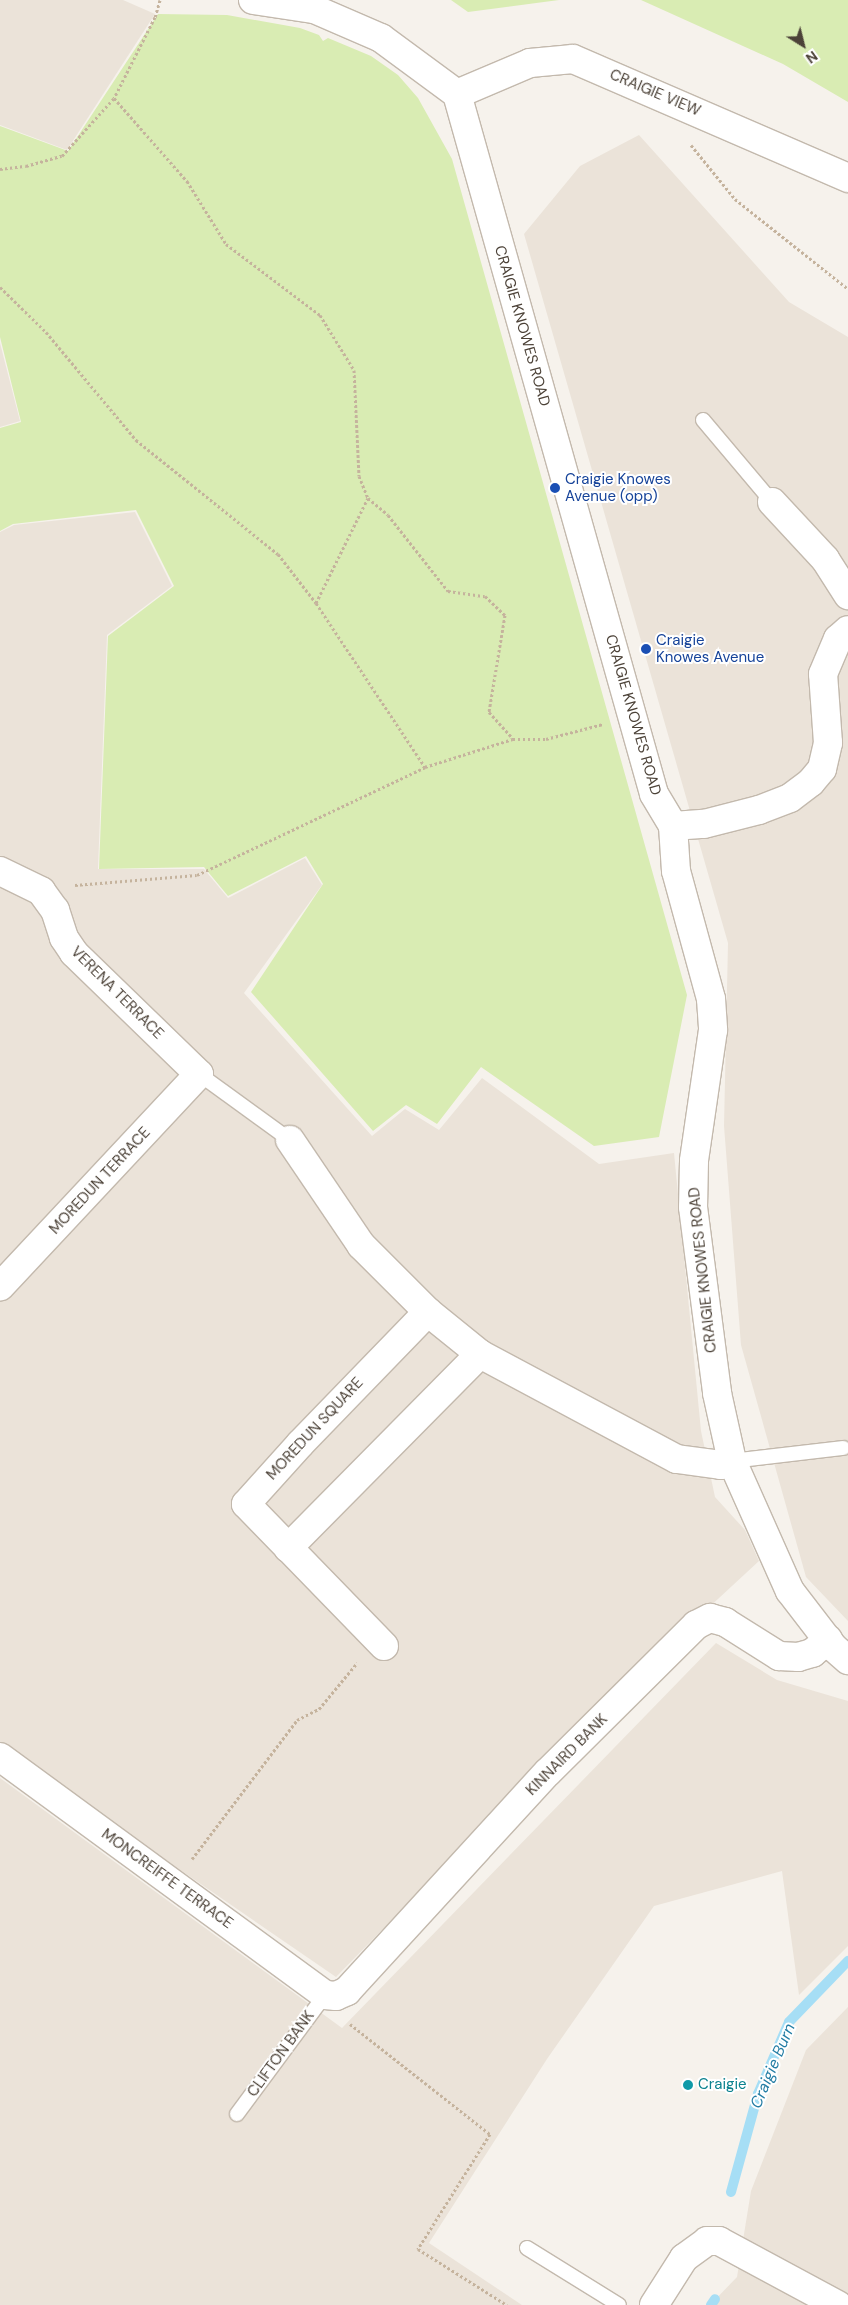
<!DOCTYPE html>
<html>
<head>
<meta charset="utf-8">
<style>
  body { margin:0 }
  #map { position:relative; width:848px; height:2305px; overflow:hidden; background:#f6f2ec; font-family:"DM Sans",sans-serif }
  div>[style] { position:absolute }
  .residential>* { inset:0; background:#ebe3d9 }
  .green>* { inset:0; background:#d9ecb3 }
  .stream>* { height:10px; margin:-5px; padding:0 5px; transform-origin:5px; border-radius:5px; background:#a6def5 }
  .path>* { height:3px; margin-top:-1.5px; transform-origin:0; background:repeating-linear-gradient(90deg,#c5b39d 0 2.5px,transparent 0 5px) }
  .roads { filter:drop-shadow(1px 0 #c3b9ad) drop-shadow(-1px 0 #c3b9ad) drop-shadow(0 1px #c3b9ad) drop-shadow(0 -1px #c3b9ad) }
  .lane>* { height:14px; margin:-7px; padding:0 7px; transform-origin:7px; border-radius:7px; background:#fff }
  .street>* { height:28px; margin:-14px; padding:0 14px; transform-origin:14px; border-radius:14px; background:#fff }
  .dots>* { width:14px; height:14px; translate:-50% -50%; box-sizing:border-box; border:2px solid #fff; border-radius:50% }
  span { translate:-50% -50%; white-space:nowrap; text-align:center; line-height:1.15; -webkit-text-stroke:4px #fff; paint-order:stroke }
  .street-label { font-size:15px; color:#4c4238 }
  .transit-label { font-size:15px; color:#164399 }
  .left { translate:0 -50%; text-align:left }
  .culture-label { font-size:15px; color:#0d838f }
  .water-label { font-size:16px; color:#257ea5; font-style:italic }
  .north { position:absolute; left:778px; top:20px; width:50px; height:50px; -webkit-text-stroke:4px #fff; paint-order:stroke; rotate:144deg; font-size:14px; font-weight:700; line-height:20px; text-align:center; color:#4c4238 }
  .north::after { content:''; display:block; margin:auto; width:18px; height:22px; background:#4c4238; clip-path:polygon(50% 0,100% 100%,50% 72%,0 100%) }
</style>
</head>
<body>
<div id="map">
  <div class="residential">
    <div style="clip-path:polygon(0 0,123px 0,155px 14px,67px 150px,0 125px)"></div>
    <div style="clip-path:polygon(639px 135px,789px 302px,848px 337px,848px 1621px,806px 1577px,741px 1345px,724px 1126px,728px 943px,524px 234px,580px 166px)"></div>
    <div style="clip-path:polygon(0 343px,20px 421px,0 427px)"></div>
    <div style="clip-path:polygon(135px 512px,172px 586px,107px 635px,98px 869px,204px 869px,228px 898px,305px 858px,322px 885px,244px 993px,372px 1136px,405px 1109px,439px 1130px,482px 1078px,599px 1164px,674px 1153px,701px 1431px,715px 1497px,745px 1530px,759px 1561px,584px 1723px,336px 1977px,0 1746px,0 532px,14px 525px)"></div>
    <div style="clip-path:polygon(716px 1643px,777px 1680px,848px 1701px,848px 1946px,799px 1995px,782px 1871px,654px 1906px,547px 2059px,429px 2243px,522px 2305px,0 2305px,0 1778px,342px 2028px)"></div>
    <div style="clip-path:polygon(848px 2007px,848px 2305px,710px 2305px,737px 2277px,751px 2191px,806px 2050px)"></div>
  </div>
  <div class="green">
    <div style="clip-path:polygon(451px 0,559px 0,468px 12px)"></div>
    <div style="clip-path:polygon(641px 0,848px 0,848px 102px,783px 64px)"></div>
    <div style="clip-path:polygon(158px 14px,227px 15px,300px 28px,319px 35px,323px 41px,328px 38px,371px 56px,398px 75px,418px 98px,452px 159px,687px 995px,659px 1137px,594px 1146px,481px 1067px,437px 1124px,406px 1105px,373px 1131px,251px 992px,323px 884px,306px 856px,228px 896px,204px 867px,99px 869px,108px 636px,174px 586px,136px 510px,13px 524px,0 531px,0 428px,21px 422px,0 337px,0 126px,68px 151px)"></div>
  </div>
  <div class="stream">
    <div style="left:731px;top:2192px;width:102px;rotate:-74.6deg"></div>
    <div style="left:758px;top:2094px;width:78px;rotate:-66.7deg"></div>
    <div style="left:789px;top:2022px;width:85px;rotate:-46deg"></div>
    <div style="left:711px;top:2305px;width:7px;rotate:-56deg"></div>
  </div>
  <div class="path">
    <div style="left:160px;top:0;width:18px;rotate:106deg"></div>
    <div style="left:155px;top:17px;width:91px;rotate:116.8deg"></div>
    <div style="left:114px;top:98px;width:111px;rotate:48.7deg"></div>
    <div style="left:187px;top:181px;width:74px;rotate:58.2deg"></div>
    <div style="left:226px;top:244px;width:118px;rotate:37.1deg"></div>
    <div style="left:320px;top:315px;width:65px;rotate:58.3deg"></div>
    <div style="left:354px;top:370px;width:106px;rotate:87.3deg"></div>
    <div style="left:359px;top:476px;width:24px;rotate:68deg"></div>
    <div style="left:368px;top:498px;width:26px;rotate:40deg"></div>
    <div style="left:388px;top:515px;width:97px;rotate:51.7deg"></div>
    <div style="left:448px;top:591px;width:37px;rotate:8deg"></div>
    <div style="left:485px;top:596px;width:28px;rotate:44deg"></div>
    <div style="left:505px;top:615px;width:98px;rotate:99.4deg"></div>
    <div style="left:489px;top:712px;width:36px;rotate:48deg"></div>
    <div style="left:691px;top:145px;width:70px;rotate:50.8deg"></div>
    <div style="left:735px;top:199px;width:144px;rotate:38.5deg"></div>
    <div style="left:0;top:169px;width:26px;rotate:-7deg"></div>
    <div style="left:26px;top:166px;width:37px;rotate:-16deg"></div>
    <div style="left:62px;top:156px;width:78px;rotate:-48.1deg"></div>
    <div style="left:0;top:287px;width:64px;rotate:44.4deg"></div>
    <div style="left:46px;top:332px;width:141px;rotate:50.2deg"></div>
    <div style="left:136px;top:440px;width:182px;rotate:38.8deg"></div>
    <div style="left:278px;top:554px;width:62px;rotate:52.2deg"></div>
    <div style="left:316px;top:603px;width:197px;rotate:56.4deg"></div>
    <div style="left:316px;top:603px;width:117px;rotate:-63.7deg"></div>
    <div style="left:75px;top:885px;width:122px;rotate:-4.7deg"></div>
    <div style="left:197px;top:875px;width:252px;rotate:-25.3deg"></div>
    <div style="left:425px;top:767px;width:92px;rotate:-17.7deg"></div>
    <div style="left:513px;top:739px;width:33px"></div>
    <div style="left:546px;top:739px;width:59px;rotate:-14.7deg"></div>
    <div style="left:192px;top:1859px;width:174px;rotate:-52.9deg"></div>
    <div style="left:297px;top:1720px;width:25px;rotate:-27deg"></div>
    <div style="left:319px;top:1709px;width:60px;rotate:-50.4deg"></div>
    <div style="left:350px;top:2024px;width:178px;rotate:38.2deg"></div>
    <div style="left:490px;top:2134px;width:136px;rotate:122.1deg"></div>
    <div style="left:418px;top:2249px;width:105px;rotate:32.2deg"></div>
  </div>
  <div class="roads">
    <div class="lane">
      <div style="left:703px;top:420px;width:107px;rotate:49.9deg"></div>
      <div style="left:199px;top:1074px;width:112px;rotate:36deg"></div>
      <div style="left:732px;top:1461px;width:112px;rotate:-6.7deg"></div>
      <div style="left:237px;top:2114px;width:148px;rotate:-53.5deg"></div>
      <div style="left:527px;top:2248px;width:108px;rotate:31.8deg"></div>
    </div>
    <div class="street">
      <div style="left:253px;top:0;width:62px;rotate:8.4deg"></div>
      <div style="left:314px;top:9px;width:73px;rotate:23.4deg"></div>
      <div style="left:381px;top:38px;width:94px;rotate:36.4deg"></div>
      <div style="left:457px;top:94px;width:727px;rotate:74.28deg"></div>
      <div style="left:654px;top:794px;width:37px;rotate:59deg"></div>
      <div style="left:673px;top:826px;width:45px;rotate:86.2deg"></div>
      <div style="left:676px;top:871px;width:133px;rotate:74.7deg"></div>
      <div style="left:711px;top:999px;width:31px;rotate:86deg"></div>
      <div style="left:713px;top:1030px;width:132px;rotate:98.3deg"></div>
      <div style="left:694px;top:1161px;width:46px;rotate:91.2deg"></div>
      <div style="left:693px;top:1207px;width:188px;rotate:82.6deg"></div>
      <div style="left:717px;top:1393px;width:70px;rotate:77.6deg"></div>
      <div style="left:732px;top:1461px;width:142px;rotate:66deg"></div>
      <div style="left:790px;top:1591px;width:71px;rotate:52.5deg"></div>
      <div style="left:833px;top:1647px;width:20px;rotate:41deg"></div>
      <div style="left:457px;top:94px;width:79px;rotate:-23deg"></div>
      <div style="left:530px;top:63px;width:43px;rotate:-5.3deg"></div>
      <div style="left:573px;top:59px;width:300px;rotate:23.4deg"></div>
      <div style="left:772px;top:502px;width:78px;rotate:47.1deg"></div>
      <div style="left:825px;top:559px;width:43px;rotate:57.4deg"></div>
      <div style="left:673px;top:826px;width:31px;rotate:-4deg"></div>
      <div style="left:704px;top:824px;width:57px;rotate:-14.3deg"></div>
      <div style="left:759px;top:810px;width:33px;rotate:-21deg"></div>
      <div style="left:790px;top:798px;width:26px;rotate:-37deg"></div>
      <div style="left:811px;top:782px;width:17px;rotate:-50deg"></div>
      <div style="left:822px;top:769px;width:27px;rotate:-77deg"></div>
      <div style="left:828px;top:743px;width:69px;rotate:-94.1deg"></div>
      <div style="left:823px;top:674px;width:38px;rotate:-67deg"></div>
      <div style="left:838px;top:639px;width:13px;rotate:-42deg"></div>
      <div style="left:0;top:871px;width:46px;rotate:26deg"></div>
      <div style="left:41px;top:891px;width:24px;rotate:54deg"></div>
      <div style="left:55px;top:910px;width:29px;rotate:72deg"></div>
      <div style="left:64px;top:938px;width:18px;rotate:56deg"></div>
      <div style="left:74px;top:953px;width:174px;rotate:44.1deg"></div>
      <div style="left:199px;top:1074px;width:291px;rotate:133.1deg"></div>
      <div style="left:290px;top:1140px;width:127px;rotate:55.9deg"></div>
      <div style="left:361px;top:1245px;width:95px;rotate:45deg"></div>
      <div style="left:428px;top:1312px;width:67px;rotate:38.9deg"></div>
      <div style="left:480px;top:1354px;width:223px;rotate:28.1deg"></div>
      <div style="left:677px;top:1459px;width:44px;rotate:7.8deg"></div>
      <div style="left:721px;top:1465px;width:12px;rotate:-20deg"></div>
      <div style="left:288px;top:1548px;width:273px;rotate:-45.3deg"></div>
      <div style="left:384px;top:1646px;width:198px;rotate:-134.2deg"></div>
      <div style="left:246px;top:1504px;width:81px;rotate:-48deg"></div>
      <div style="left:300px;top:1444px;width:184px;rotate:-45.9deg"></div>
      <div style="left:0;top:1757px;width:403px;rotate:36.2deg"></div>
      <div style="left:325px;top:1995px;width:11px;rotate:5deg"></div>
      <div style="left:336px;top:1996px;width:12px;rotate:-24deg"></div>
      <div style="left:347px;top:1991px;width:297px;rotate:-47.5deg"></div>
      <div style="left:548px;top:1772px;width:209px;rotate:-44.8deg"></div>
      <div style="left:696px;top:1625px;width:16px;rotate:-27deg"></div>
      <div style="left:710px;top:1618px;width:16px;rotate:15deg"></div>
      <div style="left:725px;top:1622px;width:64px;rotate:32.2deg"></div>
      <div style="left:779px;top:1656px;width:19px;rotate:3deg"></div>
      <div style="left:798px;top:1657px;width:15px;rotate:-16deg"></div>
      <div style="left:812px;top:1653px;width:21px;rotate:-39deg"></div>
      <div style="left:654px;top:2305px;width:56px;rotate:-57.4deg"></div>
      <div style="left:684px;top:2258px;width:29px;rotate:-36deg"></div>
      <div style="left:707px;top:2241px;width:12px"></div>
      <div style="left:719px;top:2241px;width:135px;rotate:28.3deg"></div>
    </div>
  </div>
  <div class="dots">
    <div style="left:555px;top:488px;background:#1a4fb4"></div>
    <div style="left:646px;top:649px;background:#1a4fb4"></div>
    <div style="left:688px;top:2085px;background:#0f9aa8"></div>
  </div>
  <div class="street-label">
    <span style="left:655px;top:93px;rotate:23deg">CRAIGIE VIEW</span>
    <span style="left:522px;top:326px;rotate:74deg">CRAIGIE KNOWES ROAD</span>
    <span style="left:633px;top:715px;rotate:74deg">CRAIGIE KNOWES ROAD</span>
    <span style="left:117px;top:993px;rotate:45deg">VERENA TERRACE</span>
    <span style="left:100px;top:1181px;rotate:-47deg">MOREDUN TERRACE</span>
    <span style="left:703px;top:1270px;rotate:-96deg">CRAIGIE KNOWES ROAD</span>
    <span style="left:315px;top:1429px;rotate:-47deg">MOREDUN SQUARE</span>
    <span style="left:567px;top:1755px;rotate:-45deg">KINNAIRD BANK</span>
    <span style="left:167px;top:1879px;rotate:36deg">MONCREIFFE TERRACE</span>
    <span style="left:281px;top:2054px;rotate:-54deg">CLIFTON BANK</span>
  </div>
  <div class="transit-label">
    <span class="left" style="left:565px;top:488px">Craigie Knowes<br>Avenue (opp)</span>
    <span class="left" style="left:656px;top:649px">Craigie<br>Knowes Avenue</span>
  </div>
  <div class="culture-label">
    <span class="left" style="left:698px;top:2085px">Craigie</span>
  </div>
  <div class="water-label">
    <span style="left:773px;top:2066px;rotate:-67deg">Craigie Burn</span>
  </div>
  <div class="north">N</div>
</div>
</body>
</html>
